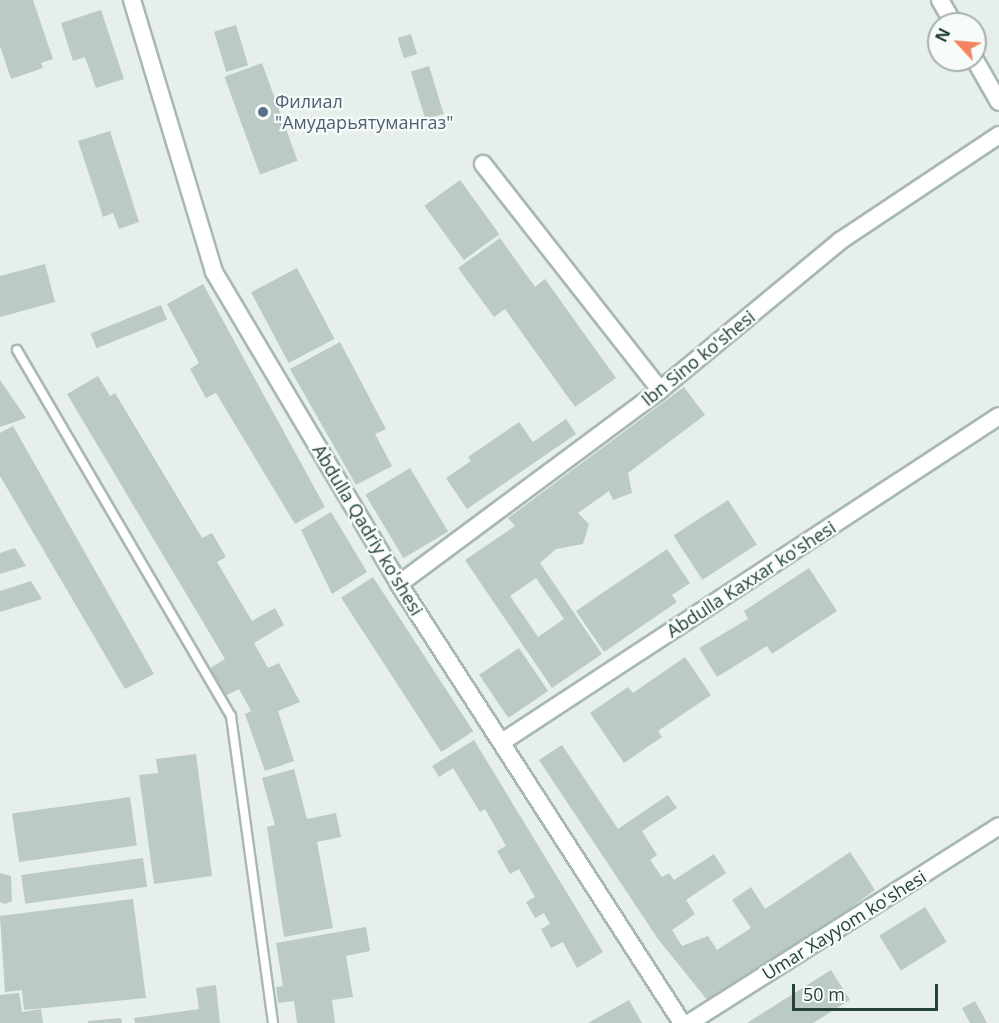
<!DOCTYPE html>
<html>
<head>
<meta charset="utf-8">
<style>
  body { margin:0 }
  #map { position:relative; width:999px; height:1023px; overflow:hidden; background:#e6efeb; font-family:"Open Sans",sans-serif }
  div>[style] { position:absolute }
  .building>* { inset:0; background:#bbcac4; transform-origin:0 0 }
  .roads { filter:drop-shadow(2px 0 #a8b8b2) drop-shadow(-2px 0 #a8b8b2) drop-shadow(0 2px #a8b8b2) drop-shadow(0 -2px #a8b8b2) }
  .service>* { height:8px; margin:-4px; padding:0 4px; transform-origin:4px; border-radius:4px; background:#fff }
  .minor>* { height:16px; margin:-8px; padding:0 8px; transform-origin:8px; border-radius:8px; background:#fff }
  .dots>* { width:16px; height:16px; translate:-50% -50%; box-sizing:border-box; border:3px solid #f7fbf9; border-radius:50% }
  span { translate:-50% -50%; white-space:nowrap; text-align:center; line-height:1.15; -webkit-text-stroke:4.5px #f7fbf9; paint-order:stroke }
  .service-label { font-size:18px; color:#4e5e75 }
  .left { translate:0 -50%; text-align:left }
  .street-label { font-size:18px; color:#24423a }
  .north { position:absolute; left:927px; top:12px; width:60px; height:60px; box-sizing:border-box; background:#f7fbf9; border:2px solid #a3b1ad; border-radius:50%; rotate:296deg; font-size:16px; font-weight:700; line-height:24px; text-align:center; color:#24423a }
  .north::after { content:''; display:block; margin:auto; width:21px; height:27px; background:#f4845f; clip-path:polygon(50% 0,100% 100%,50% 72%,0 100%) }
  .scale { position:absolute; left:792px; top:984px; width:146px; height:27px; box-sizing:border-box; border:3px solid #24423a; border-top:0; padding-left:8px; font-size:18px; line-height:21px; white-space:nowrap; color:#24423a; -webkit-text-stroke:4px #f7fbf9; paint-order:stroke }
</style>
</head>
<body>
<div id="map">
  <div class="building">
    <div style="clip-path:polygon(0 0,33px 0,53px 59px,41px 63px,43px 68px,11px 79px,0 46px)"></div>
    <div style="clip-path:polygon(101px 10px,124px 79px,96px 88px,85px 57px,73px 61px,61px 23px)"></div>
    <div style="left:236px;top:25px;width:42px;height:23px;rotate:73deg"></div>
    <div style="left:411px;top:34px;width:21px;height:14px;rotate:73deg"></div>
    <div style="left:262px;top:63px;width:104px;height:40px;rotate:70deg"></div>
    <div style="left:429px;top:66px;width:50px;height:19px;rotate:73deg"></div>
    <div style="clip-path:polygon(110px 131px,139px 222px,119px 229px,113px 213px,103px 217px,78px 141px)"></div>
    <div style="left:460px;top:180px;width:67px;height:44px;rotate:54deg"></div>
    <div style="clip-path:polygon(500px 238px,535px 287px,545px 279px,616px 378px,575px 407px,505px 309px,494px 317px,458px 268px)"></div>
    <div style="clip-path:polygon(45px 264px,55px 302px,0 317px,0 276px)"></div>
    <div style="left:297px;top:268px;width:80px;height:52px;rotate:62deg"></div>
    <div style="clip-path:polygon(203px 284px,325px 507px,295px 524px,216px 393px,206px 398px,190px 369px,199px 363px,167px 304px)"></div>
    <div style="left:161px;top:305px;width:16px;height:76px;rotate:68deg"></div>
    <div style="clip-path:polygon(340px 342px,386px 429px,375px 434px,392px 466px,356px 485px,290px 369px)"></div>
    <div style="clip-path:polygon(98px 376px,110px 396px,115px 393px,202px 538px,212px 533px,226px 557px,217px 562px,252px 621px,275px 608px,284px 625px,254px 643px,268px 668px,279px 663px,300px 702px,278px 711px,294px 761px,265px 771px,245px 714px,251px 711px,239px 689px,225px 696px,210px 668px,225px 659px,67px 394px)"></div>
    <div style="clip-path:polygon(0 380px,26px 418px,0 427px)"></div>
    <div style="clip-path:polygon(evenodd,684px 387px,705px 415px,628px 473px,632px 493px,613px 500px,609px 491px,578px 513px,589px 524px,583px 544px,556px 549px,540px 563px,602px 654px,552px 688px,465px 560px,515px 526px,508px 518px,684px 387px,536px 578px,564px 619px,538px 637px,510px 596px,536px 578px)"></div>
    <div style="clip-path:polygon(566px 419px,576px 434px,467px 509px,446px 478px,471px 461px,468px 457px,519px 422px,533px 442px)"></div>
    <div style="clip-path:polygon(13px 426px,154px 674px,125px 689px,0 476px,0 433px)"></div>
    <div style="left:410px;top:468px;width:74px;height:52px;rotate:59deg"></div>
    <div style="left:728px;top:500px;width:53px;height:65px;rotate:57deg"></div>
    <div style="clip-path:polygon(331px 512px,367px 572px,332px 594px,301px 530px)"></div>
    <div style="clip-path:polygon(15px 548px,26px 566px,0 574px,0 553px)"></div>
    <div style="clip-path:polygon(667px 549px,690px 583px,672px 595px,677px 602px,604px 652px,576px 611px)"></div>
    <div style="clip-path:polygon(809px 568px,837px 611px,772px 654px,767px 646px,717px 677px,699px 648px,748px 619px,744px 611px)"></div>
    <div style="left:373px;top:577px;width:184px;height:38px;rotate:57deg"></div>
    <div style="clip-path:polygon(31px 581px,42px 599px,0 612px,0 591px)"></div>
    <div style="left:519px;top:648px;width:52px;height:48px;rotate:56deg"></div>
    <div style="clip-path:polygon(685px 657px,711px 695px,658px 731px,662px 737px,624px 763px,590px 713px,628px 687px,633px 693px)"></div>
    <div style="clip-path:polygon(474px 740px,603px 952px,577px 968px,563px 942px,551px 948px,541px 929px,550px 924px,544px 913px,535px 918px,526px 902px,535px 897px,519px 869px,510px 874px,497px 851px,506px 846px,485px 809px,480px 812px,453px 768px,439px 777px,432px 766px)"></div>
    <div style="clip-path:polygon(562px 745px,618px 829px,668px 795px,677px 808px,642px 831px,657px 855px,650px 860px,662px 877px,669px 873px,674px 880px,714px 854px,726px 873px,686px 900px,695px 914px,672px 930px,682px 946px,708px 936px,717px 950px,751px 928px,732px 900px,751px 887px,765px 909px,850px 852px,875px 890px,742px 987px,738px 981px,708px 1001px,658px 939px,539px 760px)"></div>
    <div style="clip-path:polygon(196px 754px,212px 876px,154px 884px,139px 775px,158px 773px,156px 759px)"></div>
    <div style="clip-path:polygon(294px 769px,307px 819px,336px 813px,341px 837px,317px 842px,333px 928px,284px 937px,267px 827px,275px 825px,262px 778px)"></div>
    <div style="left:130px;top:797px;width:49px;height:119px;rotate:82deg"></div>
    <div style="left:143px;top:858px;width:29px;height:123px;rotate:82deg"></div>
    <div style="clip-path:polygon(0 873px,11px 876px,12px 901px,5px 904px,0 902px)"></div>
    <div style="clip-path:polygon(133px 899px,146px 998px,24px 1010px,22px 990px,5px 992px,0 916px)"></div>
    <div style="left:925px;top:907px;width:41px;height:54px;rotate:58deg"></div>
    <div style="clip-path:polygon(366px 927px,370px 951px,346px 956px,353px 997px,332px 1000px,335px 1023px,297px 1023px,294px 1001px,278px 1003px,276px 987px,283px 986px,276px 943px)"></div>
    <div style="clip-path:polygon(831px 970px,850px 1000px,813px 1023px,747px 1023px)"></div>
    <div style="clip-path:polygon(216px 985px,220px 1023px,135px 1023px,134px 1018px,199px 1009px,196px 988px)"></div>
    <div style="clip-path:polygon(19px 993px,22px 1012px,41px 1009px,43px 1023px,0 1023px,0 995px)"></div>
    <div style="clip-path:polygon(629px 1000px,642px 1023px,588px 1023px)"></div>
    <div style="clip-path:polygon(975px 1001px,987px 1023px,970px 1023px,962px 1008px)"></div>
    <div style="clip-path:polygon(121px 1018px,122px 1023px,88px 1023px,88px 1021px)"></div>
  </div>
  <div class="roads">
    <div class="service">
      <div style="left:17px;top:350px;width:424px;rotate:59.7deg"></div>
      <div style="left:231px;top:716px;width:310px;rotate:82.2deg"></div>
    </div>
    <div class="minor">
      <div style="left:132px;top:0;width:284px;rotate:73.2deg"></div>
      <div style="left:214px;top:272px;width:363px;rotate:59.3deg"></div>
      <div style="left:399px;top:584px;width:522px;rotate:57.19deg"></div>
      <div style="left:940px;top:0;width:28px;rotate:60deg"></div>
      <div style="left:975px;top:60px;width:48px;rotate:60.3deg"></div>
      <div style="left:483px;top:164px;width:287px;rotate:51.9deg"></div>
      <div style="left:399px;top:584px;width:325px;rotate:-36.6deg"></div>
      <div style="left:660px;top:390px;width:234px;rotate:-39.6deg"></div>
      <div style="left:840px;top:241px;width:191px;rotate:-33.7deg"></div>
      <div style="left:502px;top:742px;width:594px;rotate:-33.26deg"></div>
      <div style="left:689px;top:1023px;width:367px;rotate:-32.4deg"></div>
    </div>
  </div>
  <div class="dots">
    <div style="left:263px;top:112px;background:#5c6f8a"></div>
  </div>
  <div class="service-label">
    <span class="left" style="left:275px;top:112px">Филиал<br>"Амударьятумангаз"</span>
  </div>
  <div class="street-label">
    <span style="left:698px;top:358px;rotate:-39deg">Ibn Sino ko'shesi</span>
    <span style="left:368px;top:530px;rotate:59deg">Abdulla Qadriy ko'shesi</span>
    <span style="left:751px;top:579px;rotate:-33deg">Abdulla Kaxxar ko'shesi</span>
    <span style="left:844px;top:925px;rotate:-32deg">Umar Xayyom ko'shesi</span>
  </div>
  <div class="north">N</div>
  <div class="scale">50 m</div>
</div>
</body>
</html>
